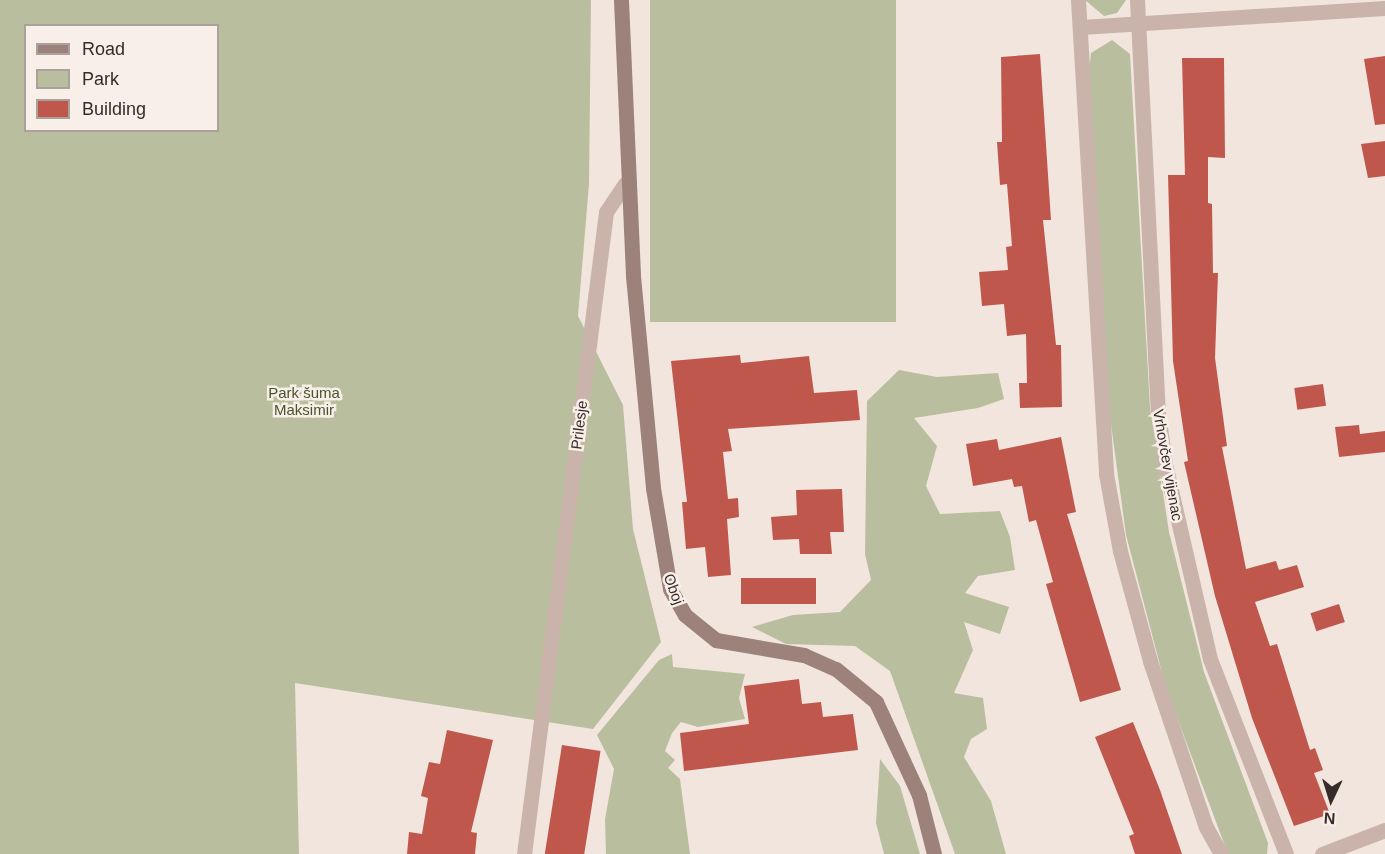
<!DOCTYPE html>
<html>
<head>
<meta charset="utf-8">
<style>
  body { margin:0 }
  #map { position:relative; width:1385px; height:854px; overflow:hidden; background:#f1e5dd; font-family:Arial,sans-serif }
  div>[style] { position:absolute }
  .green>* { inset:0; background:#b9bf9e; transform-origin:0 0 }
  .building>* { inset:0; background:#c0574d; transform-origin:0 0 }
  .street>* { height:15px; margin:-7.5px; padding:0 7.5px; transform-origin:7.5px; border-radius:7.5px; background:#c9b3aa }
  .secondary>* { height:15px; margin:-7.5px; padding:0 7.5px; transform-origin:7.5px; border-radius:7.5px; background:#9c827b }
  span { translate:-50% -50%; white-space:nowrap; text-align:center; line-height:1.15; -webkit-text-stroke:5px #f9efe9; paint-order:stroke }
  .park-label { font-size:15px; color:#4b532e }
  .street-label { font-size:15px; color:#362b29 }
  .legend { position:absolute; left:24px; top:24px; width:195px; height:108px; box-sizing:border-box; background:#f9efe9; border:2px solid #aba19c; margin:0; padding:8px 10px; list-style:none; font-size:18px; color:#362b29 }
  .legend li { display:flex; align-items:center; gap:12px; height:30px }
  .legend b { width:30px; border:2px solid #aba19c }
  .north { position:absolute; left:1301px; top:770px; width:60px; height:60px; -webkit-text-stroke:4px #f9efe9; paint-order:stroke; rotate:184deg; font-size:16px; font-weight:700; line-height:24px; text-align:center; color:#362b29 }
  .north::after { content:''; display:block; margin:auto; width:21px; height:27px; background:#362b29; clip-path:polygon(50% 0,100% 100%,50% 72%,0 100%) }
</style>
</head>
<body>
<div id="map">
  <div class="green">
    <div style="clip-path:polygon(evenodd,0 0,591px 0,589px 184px,578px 316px,623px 405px,633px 529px,661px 642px,593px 729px,295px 683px,299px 854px,0 854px,0 0,26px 26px,218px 26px,218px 130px,26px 130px,26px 26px)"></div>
    <div style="left:650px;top:0;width:246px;height:322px"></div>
    <div style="clip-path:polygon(1085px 0,1126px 0,1117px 13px,1104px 16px)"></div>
    <div style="clip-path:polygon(1112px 40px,1130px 54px,1150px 408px,1169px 532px,1204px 672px,1268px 843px,1267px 854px,1228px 854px,1166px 688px,1126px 535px,1108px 402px,1089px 73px,1091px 53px)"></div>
    <div style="clip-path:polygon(899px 370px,937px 377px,998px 373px,1004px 399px,978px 408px,914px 418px,937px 446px,926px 486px,940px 514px,1000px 511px,1010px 537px,1015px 570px,978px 576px,965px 593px,1009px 607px,1000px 634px,964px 622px,973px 650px,954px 693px,983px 698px,987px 729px,971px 739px,964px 757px,991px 801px,1006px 854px,955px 854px,890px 671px,855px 646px,786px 644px,752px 627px,793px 615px,840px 612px,871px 580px,865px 554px,867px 401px)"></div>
    <div style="clip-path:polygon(672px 654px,673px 667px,745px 674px,739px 698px,745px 719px,698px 727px,681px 722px,672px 733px,665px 751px,675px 760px,668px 768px,680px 779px,690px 854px,606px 854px,605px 819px,614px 769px,597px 735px,659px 660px)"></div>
    <div style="clip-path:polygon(880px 759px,900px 786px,920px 854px,884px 854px,876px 823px)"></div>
  </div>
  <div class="building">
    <div style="clip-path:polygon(1040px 54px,1051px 220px,1043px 220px,1056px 345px,1061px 345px,1062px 407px,1020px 408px,1019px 383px,1027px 383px,1026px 334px,1007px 336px,1004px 304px,982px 306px,979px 272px,1008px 270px,1006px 247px,1012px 246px,1007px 184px,1000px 185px,997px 142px,1002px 142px,1001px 57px)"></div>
    <div style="clip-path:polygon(1385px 56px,1385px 124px,1375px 125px,1364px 59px)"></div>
    <div style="clip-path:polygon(1182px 58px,1224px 58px,1225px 158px,1208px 157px,1208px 203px,1212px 204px,1213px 273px,1218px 273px,1215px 358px,1227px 446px,1222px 447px,1246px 569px,1276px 561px,1279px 570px,1297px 565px,1304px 587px,1255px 602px,1270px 646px,1277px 644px,1310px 750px,1315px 748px,1323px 770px,1314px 773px,1330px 814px,1294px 826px,1252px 718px,1215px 596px,1184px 462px,1188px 461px,1173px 361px,1168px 175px,1185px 175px)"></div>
    <div style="clip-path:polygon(1385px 141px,1385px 176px,1368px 178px,1361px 144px)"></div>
    <div style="clip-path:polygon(740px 355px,741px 363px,809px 356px,814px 393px,857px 390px,860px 420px,728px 429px,732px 451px,723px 452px,728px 499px,738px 498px,739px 517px,727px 519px,731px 575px,708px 577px,705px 547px,686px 549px,682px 502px,687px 502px,671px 361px)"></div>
    <div style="left:1323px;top:384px;width:22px;height:29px;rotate:82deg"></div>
    <div style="clip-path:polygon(1359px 425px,1360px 434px,1385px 431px,1385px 452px,1339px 457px,1335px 427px)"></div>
    <div style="clip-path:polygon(1061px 437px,1076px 512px,1067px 514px,1121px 690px,1080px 702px,1046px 584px,1053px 582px,1036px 520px,1029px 522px,1022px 486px,1014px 487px,1012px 479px,973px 486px,966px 444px,997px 439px,999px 450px)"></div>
    <div style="clip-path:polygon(842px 489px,844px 532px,830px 532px,832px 554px,800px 554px,799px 539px,773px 540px,771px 517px,797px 515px,796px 490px)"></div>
    <div style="left:816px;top:578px;width:26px;height:75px;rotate:90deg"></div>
    <div style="left:1339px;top:604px;width:19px;height:30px;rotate:72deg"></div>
    <div style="clip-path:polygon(799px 679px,802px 704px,821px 702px,823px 717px,853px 714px,858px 750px,684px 771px,680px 733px,749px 724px,744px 686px)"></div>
    <div style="clip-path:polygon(1133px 722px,1160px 790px,1182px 854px,1135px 854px,1129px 836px,1134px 834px,1095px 737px)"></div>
    <div style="clip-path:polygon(447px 730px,493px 740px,471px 832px,477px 833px,475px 854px,407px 854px,409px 832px,422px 834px,428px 798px,421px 796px,429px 762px,440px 764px)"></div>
    <div style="left:562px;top:745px;width:39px;height:110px;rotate:9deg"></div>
  </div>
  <div class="street">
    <div style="left:1078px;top:0;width:475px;rotate:86.6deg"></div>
    <div style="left:1106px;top:474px;width:78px;rotate:79.7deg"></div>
    <div style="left:1120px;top:551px;width:114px;rotate:74.7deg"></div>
    <div style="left:1150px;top:661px;width:175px;rotate:71.4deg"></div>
    <div style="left:1206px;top:827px;width:31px;rotate:61deg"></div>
    <div style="left:1137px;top:0;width:414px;rotate:87.1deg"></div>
    <div style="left:1158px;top:413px;width:51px;rotate:82.2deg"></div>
    <div style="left:1165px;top:464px;width:200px;rotate:77deg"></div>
    <div style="left:1210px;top:659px;width:209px;rotate:68.7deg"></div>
    <div style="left:1081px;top:27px;width:305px;rotate:-3.6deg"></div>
    <div style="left:524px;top:854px;width:647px;rotate:-82.72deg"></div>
    <div style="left:606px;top:212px;width:34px;rotate:-56deg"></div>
    <div style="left:1322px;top:854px;width:67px;rotate:-20.9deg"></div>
  </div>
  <div class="secondary">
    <div style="left:621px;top:0;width:276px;rotate:87.5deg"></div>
    <div style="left:633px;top:276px;width:213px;rotate:84.6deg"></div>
    <div style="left:653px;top:488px;width:102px;rotate:80.4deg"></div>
    <div style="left:670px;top:589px;width:30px;rotate:60deg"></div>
    <div style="left:685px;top:615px;width:40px;rotate:39deg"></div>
    <div style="left:716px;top:640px;width:89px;rotate:9.7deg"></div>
    <div style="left:804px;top:655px;width:35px;rotate:24deg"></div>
    <div style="left:836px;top:669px;width:52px;rotate:39.5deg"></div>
    <div style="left:876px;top:702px;width:102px;rotate:65.2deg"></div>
    <div style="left:919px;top:795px;width:61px;rotate:75.7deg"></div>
  </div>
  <div class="park-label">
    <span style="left:304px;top:401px">Park šuma<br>Maksimir</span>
  </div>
  <div class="street-label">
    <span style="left:579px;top:425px;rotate:-83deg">Prilesje</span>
    <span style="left:1168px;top:465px;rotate:80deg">Vrhovčev vijenac</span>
    <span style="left:674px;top:589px;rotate:70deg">Oboj</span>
  </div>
  <ul class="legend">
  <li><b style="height:8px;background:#9c827b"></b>Road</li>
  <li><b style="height:16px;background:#b9bf9e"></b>Park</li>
  <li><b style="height:16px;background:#c0574d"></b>Building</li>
  </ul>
  <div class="north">N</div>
</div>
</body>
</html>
